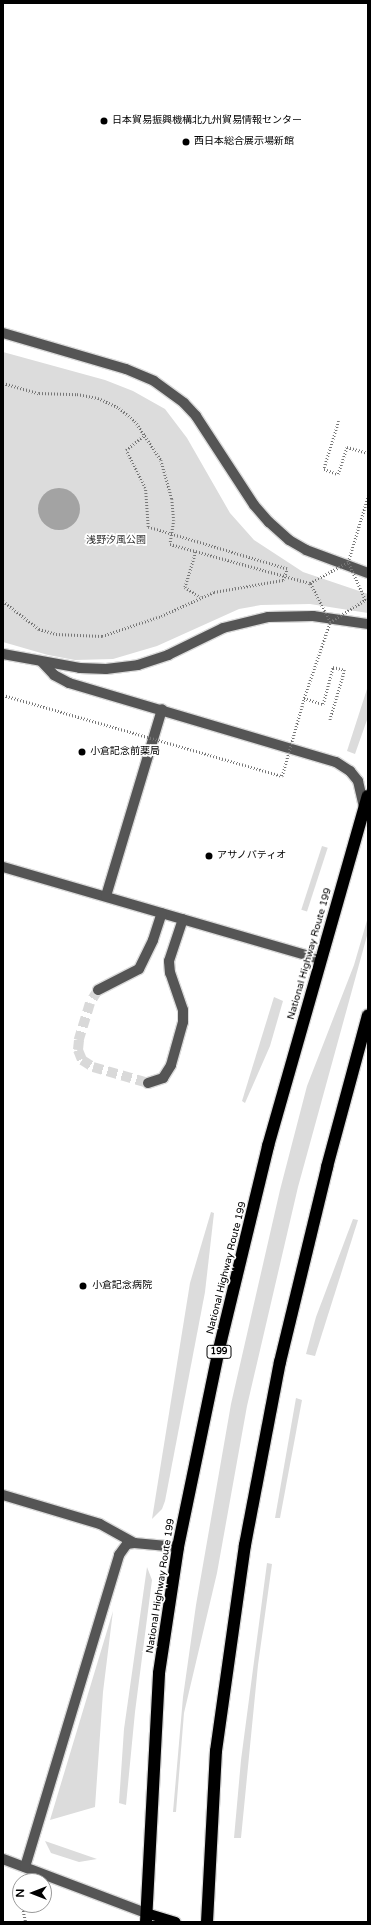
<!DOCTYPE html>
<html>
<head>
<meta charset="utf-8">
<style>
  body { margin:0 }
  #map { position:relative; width:371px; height:1925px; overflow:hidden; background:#fff; font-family:"Varela Round","Noto Sans JP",sans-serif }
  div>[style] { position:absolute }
  .green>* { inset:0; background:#dcdcdc; transform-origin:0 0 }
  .water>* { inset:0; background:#a3a3a3 }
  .round { border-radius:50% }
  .minor-tunnel>* { height:10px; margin-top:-5px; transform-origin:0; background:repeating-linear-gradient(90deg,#d9d9d9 0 10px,transparent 0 15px) }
  .path>* { height:2.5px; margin-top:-1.25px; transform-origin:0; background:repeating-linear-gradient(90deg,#777 0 1px,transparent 0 3px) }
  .roads { filter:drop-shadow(1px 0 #dbdbdb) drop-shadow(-1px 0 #dbdbdb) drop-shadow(0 1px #dbdbdb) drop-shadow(0 -1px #dbdbdb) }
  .minor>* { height:10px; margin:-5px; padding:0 5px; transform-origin:5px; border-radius:5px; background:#555 }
  .major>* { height:10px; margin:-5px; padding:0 5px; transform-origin:5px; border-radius:5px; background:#000 }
  .highway>* { height:12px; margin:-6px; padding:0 6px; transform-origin:6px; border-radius:6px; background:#000 }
  .path-bridge>* { height:2.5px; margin-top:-1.25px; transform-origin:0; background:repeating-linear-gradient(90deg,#777 0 1px,transparent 0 3px) }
  .dots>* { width:11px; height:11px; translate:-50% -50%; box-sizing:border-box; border:2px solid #fff; border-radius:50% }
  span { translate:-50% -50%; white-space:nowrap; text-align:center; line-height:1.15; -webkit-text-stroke:3.5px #fff; paint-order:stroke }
  .shield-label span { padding:1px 3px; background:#fff; border:1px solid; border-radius:3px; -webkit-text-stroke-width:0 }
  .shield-label { font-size:9px; color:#000; font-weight:700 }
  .poi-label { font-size:10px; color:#000 }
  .left { translate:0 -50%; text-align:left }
  .park-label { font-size:10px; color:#333 }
  .street-label { font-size:10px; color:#000 }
  .frame { position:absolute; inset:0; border:4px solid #000; pointer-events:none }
  .north { position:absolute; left:12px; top:1873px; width:40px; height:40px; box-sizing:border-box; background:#fff; border:1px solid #999; border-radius:50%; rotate:270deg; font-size:11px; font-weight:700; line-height:16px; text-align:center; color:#000 }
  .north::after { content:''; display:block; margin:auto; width:14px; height:18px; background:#000; clip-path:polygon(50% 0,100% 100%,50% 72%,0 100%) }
</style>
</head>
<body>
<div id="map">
  <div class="green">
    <div style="clip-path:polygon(3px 352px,105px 380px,133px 391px,165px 409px,187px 438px,230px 513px,254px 540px,303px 572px,368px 594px,368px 613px,310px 604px,261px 605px,239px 609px,157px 646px,113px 659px,75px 660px,48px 655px,3px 642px)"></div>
    <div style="clip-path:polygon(368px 686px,368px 717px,355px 754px,347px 751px)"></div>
    <div style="left:322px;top:846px;width:6px;height:67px;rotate:18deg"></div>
    <div style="clip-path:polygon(368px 917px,368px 932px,298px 1187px,247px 1406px,217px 1573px,184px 1713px,176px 1812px,173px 1812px,183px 1697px,196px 1605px,231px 1404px,280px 1190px,307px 1086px,354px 965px)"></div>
    <div style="clip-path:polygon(274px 997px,283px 1001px,270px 1046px,245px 1103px,242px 1101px)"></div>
    <div style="clip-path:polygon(211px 1212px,214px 1213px,205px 1292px,165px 1501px,162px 1509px,152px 1519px,190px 1283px)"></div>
    <div style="clip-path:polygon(353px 1219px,358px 1220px,315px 1356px,306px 1354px,316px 1317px)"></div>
    <div style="clip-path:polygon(296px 1398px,302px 1400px,280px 1518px,275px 1518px)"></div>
    <div style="clip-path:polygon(267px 1563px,272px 1564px,258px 1665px,241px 1838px,234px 1838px,241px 1760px)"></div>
    <div style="clip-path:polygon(147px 1567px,152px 1580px,135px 1712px,126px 1805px,119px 1803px,124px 1729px)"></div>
    <div style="clip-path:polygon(113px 1611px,103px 1692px,95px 1807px,50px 1820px)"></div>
    <div style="clip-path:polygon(45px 1841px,97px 1859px,79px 1862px,51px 1853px)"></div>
  </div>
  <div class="water">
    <div class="round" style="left:38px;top:488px;width:42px;height:42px"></div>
  </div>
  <div class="minor-tunnel">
    <div style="left:98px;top:990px;width:15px;rotate:122deg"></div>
    <div style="left:90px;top:1003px;width:39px;rotate:107deg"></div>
    <div style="left:79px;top:1040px;width:10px;rotate:96deg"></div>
    <div style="left:78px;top:1050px;width:11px;rotate:68deg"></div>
    <div style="left:82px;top:1060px;width:13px;rotate:32deg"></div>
    <div style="left:93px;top:1067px;width:57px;rotate:16.2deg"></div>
  </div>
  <div class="path">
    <div style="left:3px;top:383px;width:37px;rotate:16deg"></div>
    <div style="left:39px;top:393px;width:38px;rotate:2deg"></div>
    <div style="left:77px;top:394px;width:21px;rotate:11deg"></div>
    <div style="left:98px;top:398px;width:23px;rotate:25deg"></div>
    <div style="left:119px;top:408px;width:21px;rotate:39deg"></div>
    <div style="left:135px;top:421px;width:47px;rotate:56.3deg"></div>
    <div style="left:161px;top:460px;width:41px;rotate:74.2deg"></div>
    <div style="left:172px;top:499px;width:21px;rotate:85deg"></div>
    <div style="left:339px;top:421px;width:50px;rotate:107.4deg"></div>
    <div style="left:324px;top:469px;width:15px;rotate:20deg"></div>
    <div style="left:338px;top:474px;width:28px;rotate:-72deg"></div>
    <div style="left:347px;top:447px;width:22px;rotate:16deg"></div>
    <div style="left:196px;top:552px;width:37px;rotate:107deg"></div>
    <div style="left:185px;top:587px;width:18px;rotate:34deg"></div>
    <div style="left:365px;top:600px;width:3px"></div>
    <div style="left:3px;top:601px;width:46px;rotate:37.9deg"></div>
    <div style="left:39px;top:629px;width:18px;rotate:16deg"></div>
    <div style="left:56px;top:634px;width:46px;rotate:2.5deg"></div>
    <div style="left:102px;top:636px;width:62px;rotate:-18.7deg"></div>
    <div style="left:161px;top:616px;width:58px;rotate:-24.4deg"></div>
    <div style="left:214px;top:592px;width:70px;rotate:-9.9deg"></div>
    <div style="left:283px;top:580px;width:12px;rotate:-70deg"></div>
    <div style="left:287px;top:569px;width:145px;rotate:-163.2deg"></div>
    <div style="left:148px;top:527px;width:39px;rotate:-94deg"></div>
    <div style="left:145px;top:488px;width:42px;rotate:-116.6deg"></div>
    <div style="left:126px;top:450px;width:26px;rotate:-39deg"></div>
    <div style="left:304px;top:698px;width:20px;rotate:18deg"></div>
    <div style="left:323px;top:704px;width:38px;rotate:-75deg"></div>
    <div style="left:333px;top:667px;width:12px;rotate:14deg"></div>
    <div style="left:345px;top:670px;width:52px;rotate:106.7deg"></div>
    <div style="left:22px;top:1905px;width:17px;rotate:77deg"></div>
  </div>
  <div class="roads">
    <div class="minor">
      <div style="left:3px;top:333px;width:128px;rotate:16.3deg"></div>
      <div style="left:126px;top:369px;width:30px;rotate:23deg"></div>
      <div style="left:154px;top:381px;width:37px;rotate:36deg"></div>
      <div style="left:184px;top:403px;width:18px;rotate:47deg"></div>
      <div style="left:196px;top:416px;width:106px;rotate:56.9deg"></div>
      <div style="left:254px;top:505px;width:23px;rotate:49deg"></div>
      <div style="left:269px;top:522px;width:27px;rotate:42deg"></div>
      <div style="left:289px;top:540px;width:20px;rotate:30deg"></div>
      <div style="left:306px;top:550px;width:66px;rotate:20.4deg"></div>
      <div style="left:3px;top:654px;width:78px;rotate:10.3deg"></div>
      <div style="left:80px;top:668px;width:26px;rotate:2deg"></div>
      <div style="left:106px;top:669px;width:32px;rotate:-7deg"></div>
      <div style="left:138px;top:665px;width:32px;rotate:-18deg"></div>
      <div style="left:168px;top:655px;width:61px;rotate:-26.1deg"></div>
      <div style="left:223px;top:628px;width:46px;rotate:-13.7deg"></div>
      <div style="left:268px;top:617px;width:45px;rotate:-1.3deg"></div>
      <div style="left:313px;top:616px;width:56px;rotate:8.3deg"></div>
      <div style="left:42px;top:662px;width:18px;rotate:47deg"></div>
      <div style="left:54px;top:675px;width:17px;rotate:28deg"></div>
      <div style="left:69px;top:683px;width:278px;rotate:16.5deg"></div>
      <div style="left:336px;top:762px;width:17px;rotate:33deg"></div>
      <div style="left:350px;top:771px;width:13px;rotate:51deg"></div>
      <div style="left:358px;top:781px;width:27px;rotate:77deg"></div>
      <div style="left:3px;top:867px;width:330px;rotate:16.2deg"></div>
      <div style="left:106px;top:896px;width:195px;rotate:-73.3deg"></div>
      <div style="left:98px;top:990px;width:46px;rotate:-27.1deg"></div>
      <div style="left:139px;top:969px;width:32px;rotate:-64deg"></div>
      <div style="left:153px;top:940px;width:28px;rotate:-72deg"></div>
      <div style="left:148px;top:1083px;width:16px;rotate:-18deg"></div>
      <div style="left:163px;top:1078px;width:15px;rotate:-58deg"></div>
      <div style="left:171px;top:1065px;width:45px;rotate:-74.4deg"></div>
      <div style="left:183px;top:1022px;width:12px;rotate:-90deg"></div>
      <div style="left:183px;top:1010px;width:39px;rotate:-109deg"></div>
      <div style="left:170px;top:973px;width:12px;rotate:-95deg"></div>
      <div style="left:169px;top:961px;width:44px;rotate:-71.6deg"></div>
      <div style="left:3px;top:1495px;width:101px;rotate:16.6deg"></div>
      <div style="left:100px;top:1524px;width:39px;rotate:29deg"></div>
      <div style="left:3px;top:1859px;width:153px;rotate:20.7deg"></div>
      <div style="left:25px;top:1867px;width:326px;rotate:-73.2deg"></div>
      <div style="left:119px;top:1555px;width:14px;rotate:-54deg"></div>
      <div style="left:127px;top:1544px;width:7px;rotate:-8deg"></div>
      <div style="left:134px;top:1543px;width:44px;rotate:5.2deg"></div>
    </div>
    <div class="major">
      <div style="left:146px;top:1913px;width:31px;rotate:17deg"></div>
    </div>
    <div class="highway">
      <div style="left:146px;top:1922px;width:249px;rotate:-87deg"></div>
      <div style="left:159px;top:1673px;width:127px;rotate:-81.4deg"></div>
      <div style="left:178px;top:1547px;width:202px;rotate:-78.3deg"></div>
      <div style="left:219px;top:1349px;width:209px;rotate:-76.4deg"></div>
      <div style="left:268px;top:1146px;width:364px;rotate:-74.1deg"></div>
      <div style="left:207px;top:1922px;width:171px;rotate:-87deg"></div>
      <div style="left:216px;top:1751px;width:208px;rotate:-82deg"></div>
      <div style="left:245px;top:1545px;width:186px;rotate:-79.2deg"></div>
      <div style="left:280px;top:1362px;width:201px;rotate:-76.4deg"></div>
      <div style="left:327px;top:1167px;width:157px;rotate:-74.9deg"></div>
    </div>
  </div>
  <div class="path-bridge">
    <div style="left:174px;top:520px;width:24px;rotate:99deg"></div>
    <div style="left:170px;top:544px;width:145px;rotate:15.6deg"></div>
    <div style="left:330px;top:622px;width:44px;rotate:-117.1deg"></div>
    <div style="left:310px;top:583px;width:43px;rotate:-28.9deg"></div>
    <div style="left:3px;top:695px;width:291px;rotate:16.2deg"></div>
    <div style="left:282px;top:776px;width:81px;rotate:-74.2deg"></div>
    <div style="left:304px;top:698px;width:80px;rotate:-71.1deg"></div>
    <div style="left:330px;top:622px;width:41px;rotate:-32.2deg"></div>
    <div style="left:365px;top:600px;width:42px;rotate:-114.1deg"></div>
    <div style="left:348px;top:562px;width:69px;rotate:-73.1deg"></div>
  </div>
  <div class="dots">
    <div style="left:104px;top:121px;background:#000"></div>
    <div style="left:186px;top:142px;background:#000"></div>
    <div style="left:82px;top:752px;background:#000"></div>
    <div style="left:209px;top:856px;background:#000"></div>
    <div style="left:83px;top:1286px;background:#000"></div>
  </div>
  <div class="shield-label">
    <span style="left:219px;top:1352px">199</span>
  </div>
  <div class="poi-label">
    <span class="left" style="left:112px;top:121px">日本貿易振興機構北九州貿易情報センター</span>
    <span class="left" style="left:194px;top:142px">西日本総合展示場新館</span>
    <span class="left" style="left:90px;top:752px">小倉記念前薬局</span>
    <span class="left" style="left:217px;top:856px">アサノパティオ</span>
    <span class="left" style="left:92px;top:1286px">小倉記念病院</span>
  </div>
  <div class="park-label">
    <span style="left:116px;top:541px">浅野汐風公園</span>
  </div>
  <div class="street-label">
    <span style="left:310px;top:954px;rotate:-74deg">National Highway Route 199</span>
    <span style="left:227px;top:1268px;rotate:-76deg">National Highway Route 199</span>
    <span style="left:161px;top:1586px;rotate:-81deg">National Highway Route 199</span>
  </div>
  <div class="frame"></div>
  <div class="north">N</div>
</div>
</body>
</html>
